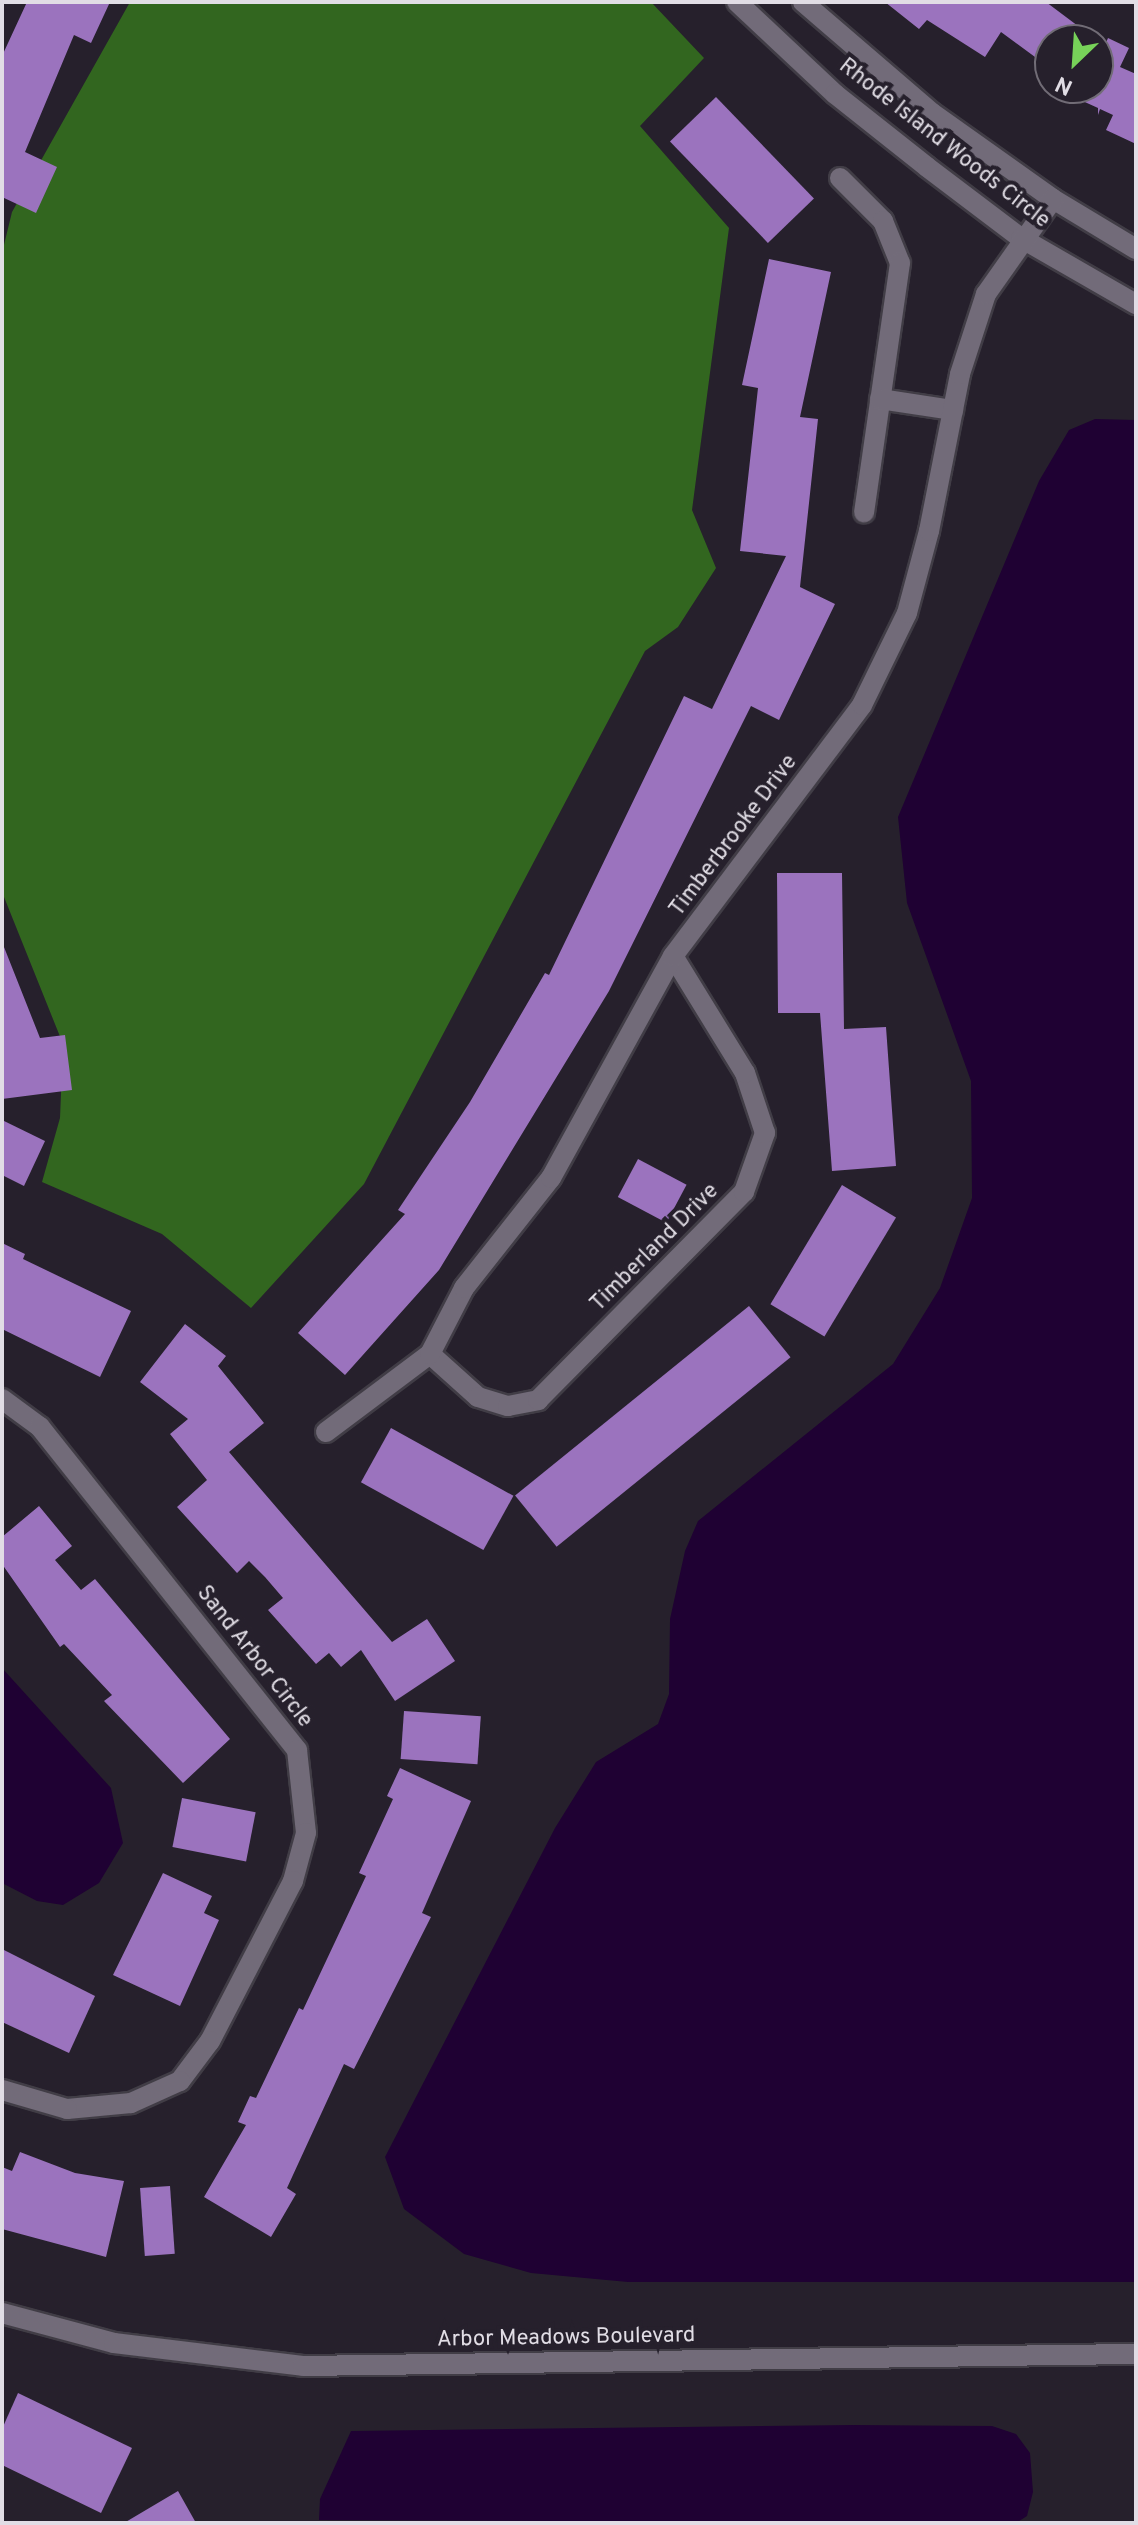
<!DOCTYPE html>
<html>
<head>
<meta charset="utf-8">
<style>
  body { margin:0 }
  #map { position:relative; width:1138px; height:2525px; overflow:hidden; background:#26202c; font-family:Overpass,sans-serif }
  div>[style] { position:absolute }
  .forest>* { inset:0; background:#32661f }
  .water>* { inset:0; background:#1f0133 }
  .building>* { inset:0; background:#9b73be; transform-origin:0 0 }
  .roads { filter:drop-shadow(2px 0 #413d46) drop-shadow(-2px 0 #413d46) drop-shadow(0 2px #413d46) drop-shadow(0 -2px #413d46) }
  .minor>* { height:20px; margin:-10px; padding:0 10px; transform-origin:10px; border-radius:10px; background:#726b79 }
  span { translate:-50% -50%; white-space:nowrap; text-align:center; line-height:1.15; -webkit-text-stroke:8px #26202c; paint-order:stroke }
  .street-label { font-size:22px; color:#e1dde5 }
  .frame { position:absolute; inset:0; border:4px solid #e1dde5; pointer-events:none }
  .north { position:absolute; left:1034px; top:24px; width:80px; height:80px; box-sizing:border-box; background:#26202c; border:2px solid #716c76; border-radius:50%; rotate:205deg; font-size:22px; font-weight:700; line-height:32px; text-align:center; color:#e1dde5 }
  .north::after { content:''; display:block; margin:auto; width:28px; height:36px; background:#77d259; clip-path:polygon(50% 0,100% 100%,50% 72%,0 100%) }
</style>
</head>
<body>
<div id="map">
  <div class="forest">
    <div style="clip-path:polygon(130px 2px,651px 2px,704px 58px,640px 126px,729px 228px,692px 510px,716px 568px,678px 627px,645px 651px,364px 1184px,251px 1308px,162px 1234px,42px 1182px,60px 1118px,63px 1044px,2px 892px,2px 253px,12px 212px)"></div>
  </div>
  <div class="water">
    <div style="clip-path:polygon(1095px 419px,1136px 420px,1136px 2282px,628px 2282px,531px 2273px,464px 2254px,404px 2209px,385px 2157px,555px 1828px,596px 1762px,658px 1724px,669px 1694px,670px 1619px,685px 1551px,698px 1521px,893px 1364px,940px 1288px,972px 1198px,971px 1081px,907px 903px,898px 817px,1039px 481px,1069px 430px)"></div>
    <div style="clip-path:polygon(2px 1668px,111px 1788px,123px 1843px,99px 1883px,63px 1905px,37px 1901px,2px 1883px)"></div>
    <div style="clip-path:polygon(853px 2425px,992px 2426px,1016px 2434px,1030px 2453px,1033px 2492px,1027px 2516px,1016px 2523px,319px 2520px,320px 2499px,351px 2431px)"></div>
  </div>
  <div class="building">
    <div style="clip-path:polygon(27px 2px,110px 2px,91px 43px,74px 35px,25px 152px,57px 167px,36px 213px,2px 197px,2px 56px)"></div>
    <div style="clip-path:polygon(885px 2px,1046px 2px,1078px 26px,1068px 40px,1050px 40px,1050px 68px,1001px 32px,985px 57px,927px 20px,919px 29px)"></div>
    <div style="clip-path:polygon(1108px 38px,1129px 48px,1120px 67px,1136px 74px,1136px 144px,1106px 130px,1113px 115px,1100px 109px,1098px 115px,1098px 108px,1054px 88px,1098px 88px,1098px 40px,1105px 45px)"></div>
    <div style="left:716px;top:97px;width:141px;height:64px;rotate:46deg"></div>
    <div style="clip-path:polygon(769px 259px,831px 272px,800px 417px,818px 419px,800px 587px,835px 604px,779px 720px,751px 706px,609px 991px,439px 1270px,345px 1375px,298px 1333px,405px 1214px,398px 1210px,470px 1102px,545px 973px,549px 975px,684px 696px,712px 709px,786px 556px,740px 551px,758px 388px,742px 385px)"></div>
    <div style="clip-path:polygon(777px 873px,842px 873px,844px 1029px,886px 1027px,896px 1166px,832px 1171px,820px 1013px,778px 1013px)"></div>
    <div style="clip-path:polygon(2px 942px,40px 1038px,65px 1035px,72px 1090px,2px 1099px)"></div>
    <div style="clip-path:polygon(2px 1120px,45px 1141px,24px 1186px,2px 1175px)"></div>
    <div style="left:638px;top:1159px;width:55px;height:43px;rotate:28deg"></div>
    <div style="left:842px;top:1185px;width:63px;height:139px;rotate:31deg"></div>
    <div style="clip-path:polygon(2px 1243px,25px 1254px,23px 1259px,131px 1311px,100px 1377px,2px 1329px)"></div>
    <div style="left:749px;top:1306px;width:66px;height:301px;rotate:51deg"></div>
    <div style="clip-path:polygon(185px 1324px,226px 1356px,218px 1366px,264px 1423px,229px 1452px,392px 1642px,427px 1619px,455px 1661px,395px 1701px,361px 1650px,341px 1667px,329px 1653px,316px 1664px,268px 1610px,283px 1598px,265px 1577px,249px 1561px,237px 1573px,177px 1507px,207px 1480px,170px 1434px,188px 1419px,140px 1382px)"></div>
    <div style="left:391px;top:1428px;width:140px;height:62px;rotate:29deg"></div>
    <div style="clip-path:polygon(39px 1506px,72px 1546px,55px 1560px,81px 1590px,95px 1579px,230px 1739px,183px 1783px,104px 1701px,112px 1695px,64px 1644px,60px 1647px,2px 1564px,2px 1537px)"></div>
    <div style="left:404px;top:1711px;width:77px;height:48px;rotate:4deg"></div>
    <div style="clip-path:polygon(400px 1768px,471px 1801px,422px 1913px,431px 1917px,354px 2069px,344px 2064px,287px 2188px,296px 2194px,271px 2237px,204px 2197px,246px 2125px,238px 2122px,250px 2096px,256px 2098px,299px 2008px,303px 2010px,366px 1876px,359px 1873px,393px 1799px,387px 1796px)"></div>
    <div style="left:182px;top:1798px;width:75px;height:50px;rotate:11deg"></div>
    <div style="clip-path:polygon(163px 1873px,212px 1896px,204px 1913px,219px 1920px,180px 2006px,113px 1975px)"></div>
    <div style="clip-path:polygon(2px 1949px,95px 1996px,69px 2053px,2px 2022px)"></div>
    <div style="clip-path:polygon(20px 2152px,75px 2173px,124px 2181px,106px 2257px,2px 2229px,2px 2167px,12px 2171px)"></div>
    <div style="left:170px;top:2186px;width:68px;height:30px;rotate:86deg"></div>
    <div style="clip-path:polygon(18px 2393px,132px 2448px,101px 2513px,2px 2465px,2px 2429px)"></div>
    <div style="clip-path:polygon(178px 2491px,196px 2523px,124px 2523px)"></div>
  </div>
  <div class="roads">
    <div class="minor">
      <div style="left:737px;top:2px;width:134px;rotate:43.2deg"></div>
      <div style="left:835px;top:94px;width:117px;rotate:38.4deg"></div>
      <div style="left:927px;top:167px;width:118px;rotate:37.1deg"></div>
      <div style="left:1021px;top:238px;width:133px;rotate:29.9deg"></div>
      <div style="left:803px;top:2px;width:170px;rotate:40.7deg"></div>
      <div style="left:932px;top:113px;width:148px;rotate:35.4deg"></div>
      <div style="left:1053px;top:199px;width:97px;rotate:31.1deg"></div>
      <div style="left:840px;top:178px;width:61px;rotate:45deg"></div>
      <div style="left:883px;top:221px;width:45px;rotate:68deg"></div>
      <div style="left:900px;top:263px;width:252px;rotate:98.2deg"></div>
      <div style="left:880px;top:399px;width:74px;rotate:8.6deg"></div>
      <div style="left:430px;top:1354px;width:64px;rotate:41.9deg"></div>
      <div style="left:478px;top:1397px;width:31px;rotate:17deg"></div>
      <div style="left:508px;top:1406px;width:31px;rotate:-11deg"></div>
      <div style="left:538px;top:1400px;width:293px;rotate:-45.3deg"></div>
      <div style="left:744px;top:1192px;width:63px;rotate:-70.4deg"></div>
      <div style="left:765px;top:1133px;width:63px;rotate:-108.4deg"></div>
      <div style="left:745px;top:1073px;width:137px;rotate:-121.6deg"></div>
      <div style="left:2px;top:1399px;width:47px;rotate:36.4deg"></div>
      <div style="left:40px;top:1427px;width:413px;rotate:51.5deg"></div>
      <div style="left:297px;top:1750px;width:83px;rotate:83.8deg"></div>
      <div style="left:306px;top:1833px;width:50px;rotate:105.2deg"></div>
      <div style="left:293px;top:1881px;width:180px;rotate:117.4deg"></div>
      <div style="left:210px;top:2041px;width:50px;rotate:126.9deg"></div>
      <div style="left:180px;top:2081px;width:54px;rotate:155.8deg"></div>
      <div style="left:131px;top:2103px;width:64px;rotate:174.6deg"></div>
      <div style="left:67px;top:2109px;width:68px;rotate:-163.7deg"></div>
      <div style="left:326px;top:1432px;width:130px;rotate:-36.9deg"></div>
      <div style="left:430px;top:1354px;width:74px;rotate:-62.7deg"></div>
      <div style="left:464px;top:1288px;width:140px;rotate:-51.7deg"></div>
      <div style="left:551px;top:1178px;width:253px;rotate:-61.2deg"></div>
      <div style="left:673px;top:956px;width:314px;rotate:-53deg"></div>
      <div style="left:862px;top:705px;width:102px;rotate:-63.9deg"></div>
      <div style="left:907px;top:613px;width:85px;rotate:-75deg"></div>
      <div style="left:929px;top:531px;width:160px;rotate:-78.8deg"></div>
      <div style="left:960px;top:374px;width:84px;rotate:-72deg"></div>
      <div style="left:986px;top:294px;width:116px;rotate:-54.8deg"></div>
      <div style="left:2px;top:2313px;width:116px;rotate:15deg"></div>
      <div style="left:114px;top:2343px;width:190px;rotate:6.9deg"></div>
      <div style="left:303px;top:2366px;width:833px;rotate:-0.83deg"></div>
    </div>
  </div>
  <div class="street-label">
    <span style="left:944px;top:144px;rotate:38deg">Rhode Island Woods Circle</span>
    <span style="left:734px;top:836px;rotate:-53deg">Timberbrooke Drive</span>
    <span style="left:655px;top:1248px;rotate:-45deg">Timberland Drive</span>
    <span style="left:254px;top:1657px;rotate:52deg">Sand Arbor Circle</span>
    <span style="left:566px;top:2338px;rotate:-1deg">Arbor Meadows Boulevard</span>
  </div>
  <div class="frame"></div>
  <div class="north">N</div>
</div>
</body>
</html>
